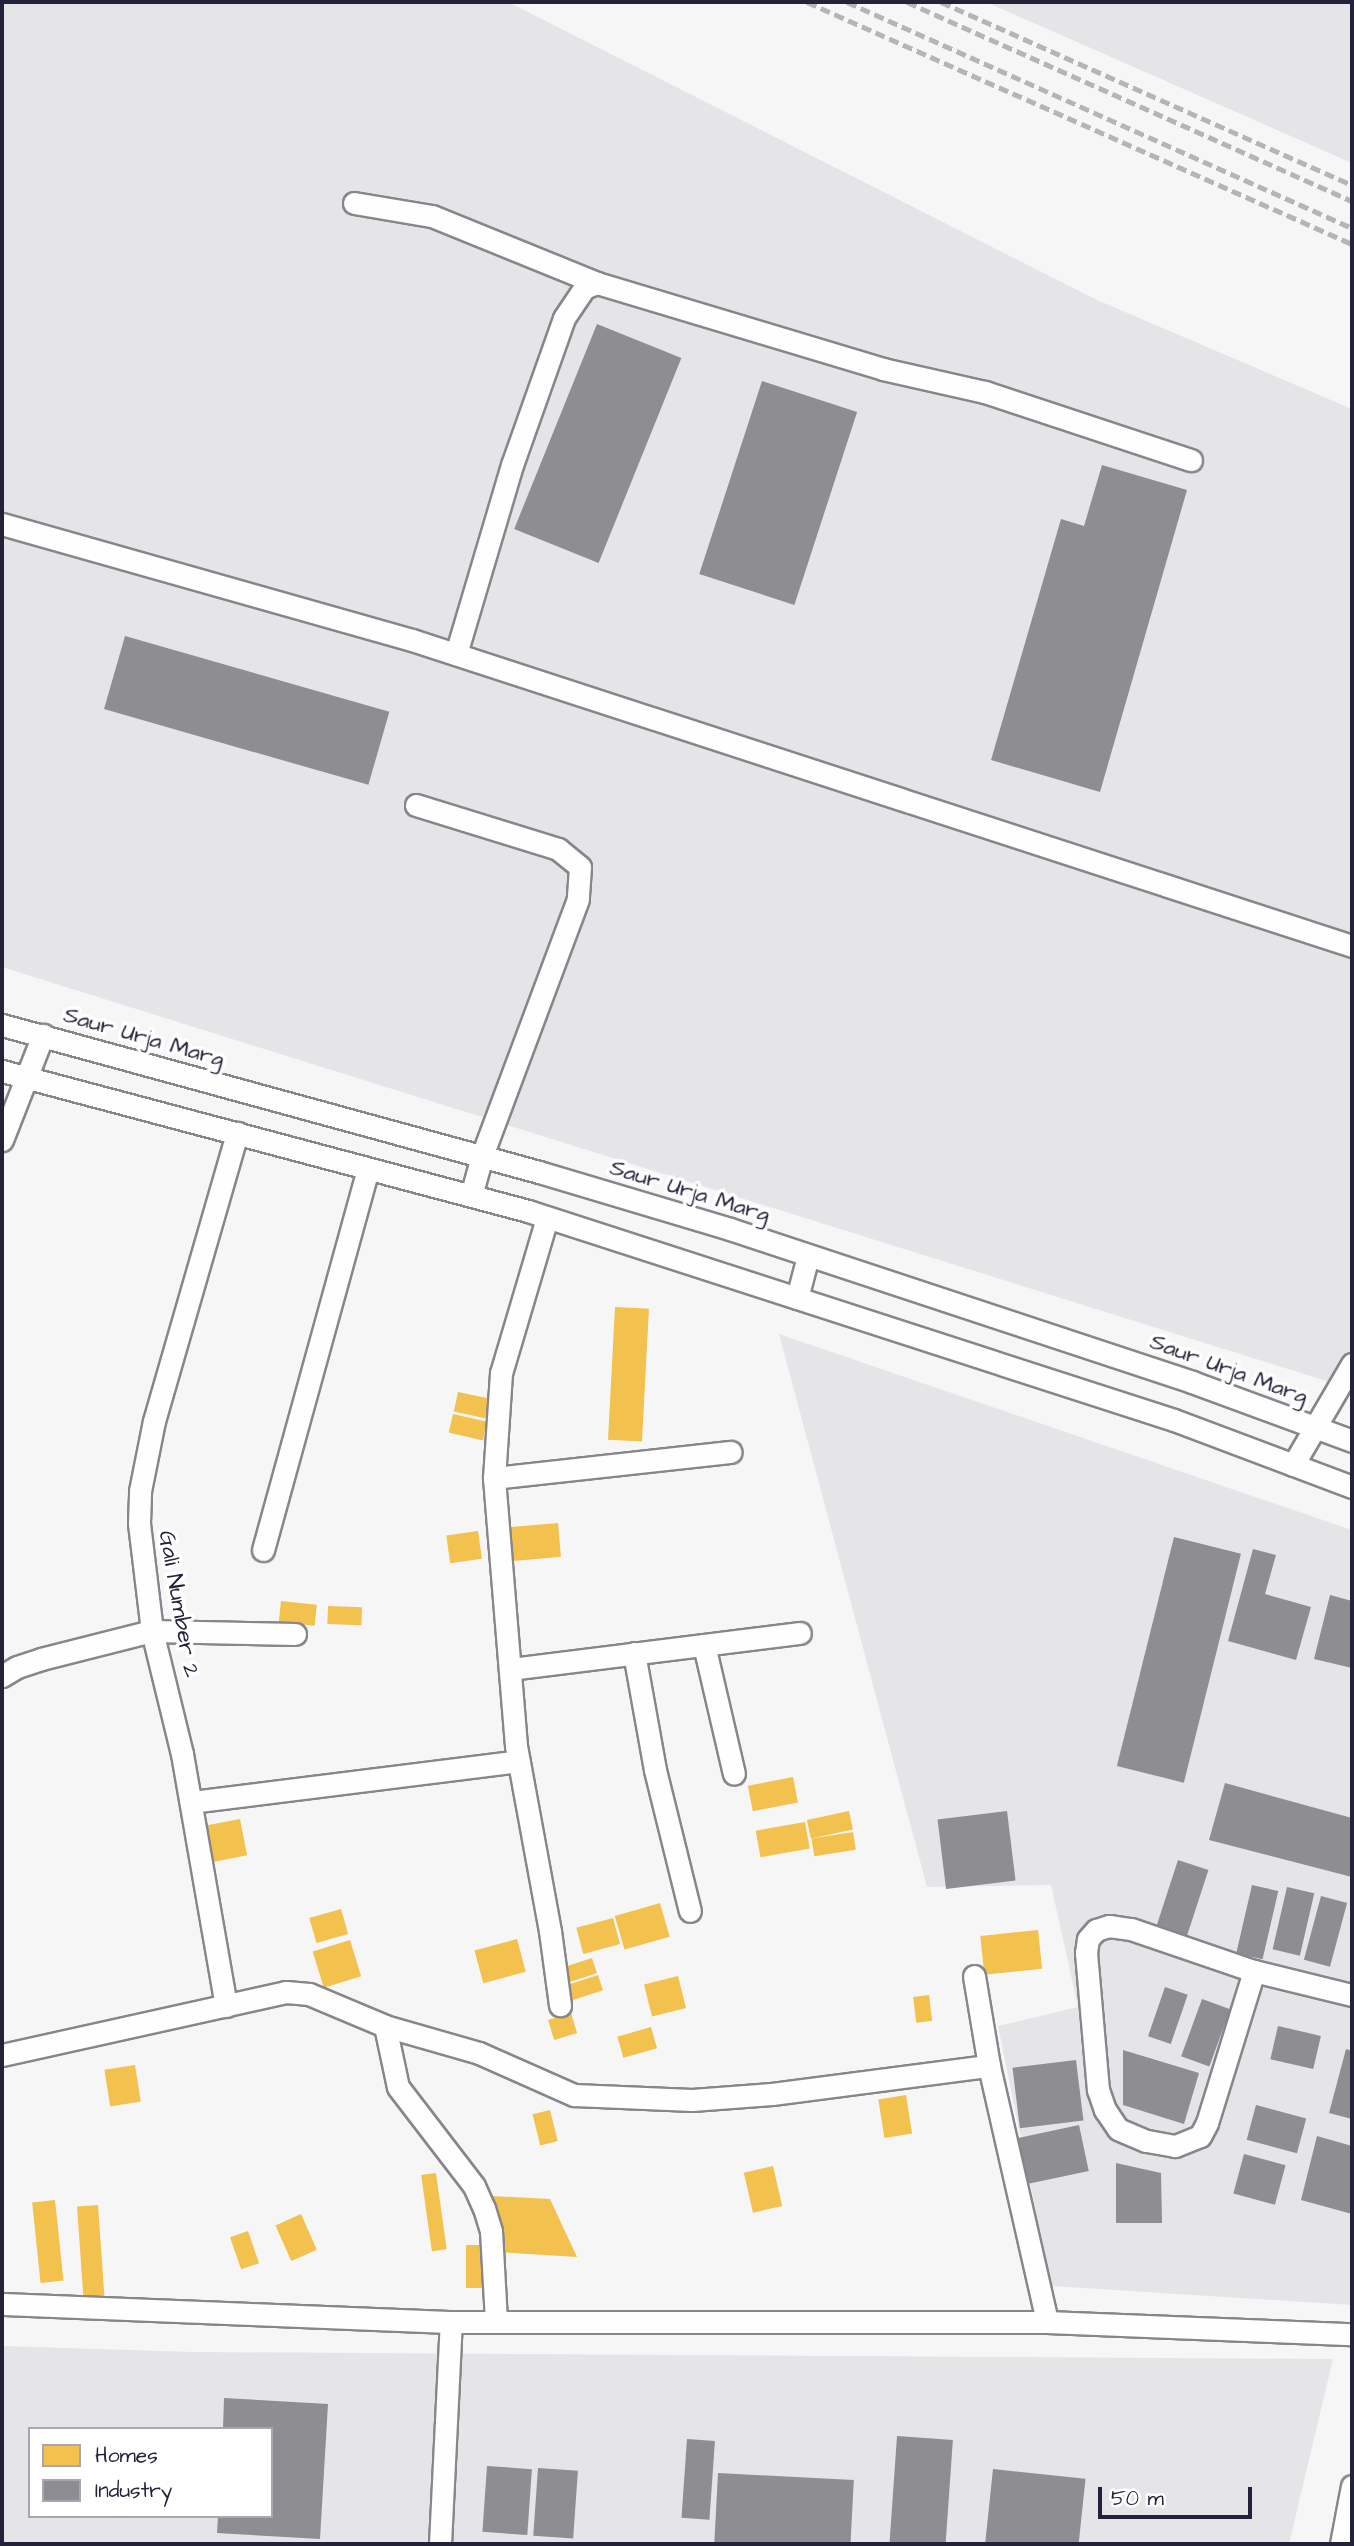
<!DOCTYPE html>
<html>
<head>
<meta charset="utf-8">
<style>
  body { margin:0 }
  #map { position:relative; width:1354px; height:2546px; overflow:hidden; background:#f6f6f7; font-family:"Architects Daughter",sans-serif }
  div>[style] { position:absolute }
  .built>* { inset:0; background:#e5e5e8 }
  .homes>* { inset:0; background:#f2c14e; transform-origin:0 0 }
  .industry>* { inset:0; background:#8d8d92; transform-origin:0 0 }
  .roads { filter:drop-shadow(2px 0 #86868b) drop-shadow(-2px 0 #86868b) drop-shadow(0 2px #86868b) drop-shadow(0 -2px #86868b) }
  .minor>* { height:21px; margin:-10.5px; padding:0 10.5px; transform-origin:10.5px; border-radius:10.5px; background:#fefefe }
  .rail>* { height:5px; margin-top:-2.5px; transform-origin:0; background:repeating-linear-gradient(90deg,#b5b5b9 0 10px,transparent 0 15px) }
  span { translate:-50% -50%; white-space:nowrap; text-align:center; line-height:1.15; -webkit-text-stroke:7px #fff; paint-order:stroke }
  .street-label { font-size:23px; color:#22223b }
  .frame { position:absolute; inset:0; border:4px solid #22223b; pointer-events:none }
  .legend { position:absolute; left:28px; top:2427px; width:245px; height:91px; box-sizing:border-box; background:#fff; border:2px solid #a7a7b1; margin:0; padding:9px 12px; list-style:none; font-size:21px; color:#22223b }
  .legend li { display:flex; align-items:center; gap:14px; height:35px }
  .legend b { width:35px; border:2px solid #a7a7b1 }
  .scale { position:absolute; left:1098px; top:2487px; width:154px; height:32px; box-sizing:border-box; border:4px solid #22223b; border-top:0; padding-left:9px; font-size:21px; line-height:24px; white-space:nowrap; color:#22223b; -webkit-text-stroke:5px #fff; paint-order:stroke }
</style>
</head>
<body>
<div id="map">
  <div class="built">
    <div style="clip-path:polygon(2px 2px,508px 2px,1097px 300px,1352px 409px,1352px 1389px,2px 967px)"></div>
    <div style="clip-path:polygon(986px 2px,1352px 2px,1352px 163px)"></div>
    <div style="clip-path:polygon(779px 1334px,1352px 1530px,1352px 2305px,1051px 2286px,998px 2026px,1078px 2007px,1051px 1885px,927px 1887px)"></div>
    <div style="clip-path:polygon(evenodd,2px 2346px,194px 2352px,1333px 2359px,1289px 2544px,2px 2544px,2px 2346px,30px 2429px,271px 2429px,271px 2516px,30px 2516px,30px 2429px)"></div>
  </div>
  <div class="homes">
    <div style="left:615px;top:1307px;width:34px;height:133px;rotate:3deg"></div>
    <div style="left:458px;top:1392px;width:33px;height:20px;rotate:12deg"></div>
    <div style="left:453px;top:1414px;width:35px;height:19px;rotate:13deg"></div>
    <div style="left:558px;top:1523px;width:34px;height:54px;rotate:85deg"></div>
    <div style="left:478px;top:1531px;width:28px;height:32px;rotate:82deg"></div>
    <div style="left:281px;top:1601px;width:36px;height:21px;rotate:6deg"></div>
    <div style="left:328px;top:1606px;width:34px;height:18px;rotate:2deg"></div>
    <div style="left:793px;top:1777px;width:26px;height:46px;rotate:79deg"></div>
    <div style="left:849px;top:1811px;width:19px;height:43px;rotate:78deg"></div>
    <div style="left:240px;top:1819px;width:37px;height:36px;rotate:79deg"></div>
    <div style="left:805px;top:1822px;width:27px;height:50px;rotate:80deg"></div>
    <div style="left:853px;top:1832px;width:18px;height:42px;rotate:81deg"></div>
    <div style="left:660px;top:1903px;width:35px;height:47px;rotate:74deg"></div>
    <div style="left:341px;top:1909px;width:26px;height:33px;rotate:74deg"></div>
    <div style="left:613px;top:1918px;width:27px;height:38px;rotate:75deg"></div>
    <div style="left:1038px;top:1930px;width:39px;height:58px;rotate:84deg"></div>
    <div style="left:517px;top:1939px;width:34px;height:44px;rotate:75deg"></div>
    <div style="left:350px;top:1940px;width:38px;height:39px;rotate:73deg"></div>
    <div style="left:592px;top:1958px;width:16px;height:31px;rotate:72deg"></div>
    <div style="left:598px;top:1975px;width:16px;height:34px;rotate:72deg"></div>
    <div style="left:678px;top:1976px;width:33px;height:35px;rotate:76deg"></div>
    <div style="left:929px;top:1995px;width:26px;height:16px;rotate:83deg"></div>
    <div style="left:571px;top:2013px;width:21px;height:24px;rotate:73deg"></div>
    <div style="left:651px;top:2027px;width:22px;height:35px;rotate:74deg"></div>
    <div style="left:135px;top:2065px;width:37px;height:31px;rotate:81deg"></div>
    <div style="left:906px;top:2095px;width:39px;height:28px;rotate:81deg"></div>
    <div style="left:550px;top:2110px;width:32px;height:18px;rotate:76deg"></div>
    <div style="left:773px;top:2166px;width:41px;height:30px;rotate:77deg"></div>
    <div style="left:436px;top:2173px;width:77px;height:15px;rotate:82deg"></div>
    <div style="clip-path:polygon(491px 2196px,550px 2199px,577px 2257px,497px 2252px)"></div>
    <div style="left:55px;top:2200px;width:81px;height:23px;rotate:84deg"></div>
    <div style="left:98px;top:2205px;width:92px;height:21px;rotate:86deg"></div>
    <div style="left:301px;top:2214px;width:39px;height:28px;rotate:66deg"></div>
    <div style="left:248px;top:2231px;width:34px;height:19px;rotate:71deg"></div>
    <div style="left:466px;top:2245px;width:24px;height:43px"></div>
  </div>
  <div class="industry">
    <div style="left:597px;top:324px;width:91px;height:221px;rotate:22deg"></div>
    <div style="left:762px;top:381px;width:100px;height:203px;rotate:18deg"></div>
    <div style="clip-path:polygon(1102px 465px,1187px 490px,1100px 792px,991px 760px,1061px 519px,1084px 526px)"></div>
    <div style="left:125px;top:636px;width:275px;height:76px;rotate:16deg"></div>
    <div style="left:1174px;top:1537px;width:69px;height:236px;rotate:14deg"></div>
    <div style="clip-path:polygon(1253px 1549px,1276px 1555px,1265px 1594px,1311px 1607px,1296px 1660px,1228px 1641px)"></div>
    <div style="clip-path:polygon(1330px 1595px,1352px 1601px,1352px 1668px,1314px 1659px)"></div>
    <div style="clip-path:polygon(1225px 1783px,1352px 1818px,1352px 1877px,1209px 1840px)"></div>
    <div style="left:1007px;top:1811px;width:70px;height:70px;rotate:83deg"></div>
    <div style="left:1178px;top:1860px;width:32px;height:69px;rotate:18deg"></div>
    <div style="left:1252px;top:1885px;width:27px;height:70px;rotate:13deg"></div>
    <div style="left:1287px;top:1887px;width:28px;height:64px;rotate:13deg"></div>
    <div style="left:1321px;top:1896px;width:27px;height:66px;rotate:15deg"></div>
    <div style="left:1165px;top:1987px;width:24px;height:52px;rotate:19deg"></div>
    <div style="left:1202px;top:1999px;width:30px;height:61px;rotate:20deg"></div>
    <div style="left:1278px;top:2026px;width:44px;height:34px;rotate:13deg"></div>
    <div style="clip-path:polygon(1346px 2049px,1352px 2051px,1352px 2119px,1329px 2113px)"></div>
    <div style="clip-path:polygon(1123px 2050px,1199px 2073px,1184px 2124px,1123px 2105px)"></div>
    <div style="left:1076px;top:2060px;width:61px;height:64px;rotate:83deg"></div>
    <div style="left:1256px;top:2105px;width:52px;height:36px;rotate:15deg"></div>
    <div style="left:1079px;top:2125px;width:47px;height:69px;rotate:78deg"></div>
    <div style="clip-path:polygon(1317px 2136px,1352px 2146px,1352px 2214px,1301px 2200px)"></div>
    <div style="left:1244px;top:2154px;width:43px;height:41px;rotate:15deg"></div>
    <div style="clip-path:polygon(1116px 2163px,1161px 2173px,1162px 2223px,1116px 2223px)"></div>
    <div style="clip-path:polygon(224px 2398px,328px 2404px,320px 2539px,217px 2533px,218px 2516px,271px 2516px,271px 2429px,223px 2429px)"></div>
    <div style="left:897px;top:2436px;width:56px;height:108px;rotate:4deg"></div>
    <div style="left:687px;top:2439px;width:28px;height:79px;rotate:4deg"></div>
    <div style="left:487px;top:2466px;width:45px;height:66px;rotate:4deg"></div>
    <div style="left:538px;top:2468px;width:40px;height:68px;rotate:4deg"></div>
    <div style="left:993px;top:2469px;width:93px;height:75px;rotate:6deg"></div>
    <div style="left:718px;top:2473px;width:136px;height:71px;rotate:3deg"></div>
  </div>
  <div class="roads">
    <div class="minor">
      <div style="left:354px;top:203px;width:79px;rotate:9.5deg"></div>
      <div style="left:432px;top:216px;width:178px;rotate:22.1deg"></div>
      <div style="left:2px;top:524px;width:426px;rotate:15.8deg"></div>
      <div style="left:412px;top:640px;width:989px;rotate:18.03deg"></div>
      <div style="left:456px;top:654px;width:197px;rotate:-73.5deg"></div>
      <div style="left:512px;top:465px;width:156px;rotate:-70.5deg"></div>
      <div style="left:564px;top:318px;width:36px;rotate:-56deg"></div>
      <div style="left:584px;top:288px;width:14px;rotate:-21deg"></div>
      <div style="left:597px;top:283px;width:299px;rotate:16.7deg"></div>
      <div style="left:883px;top:369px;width:105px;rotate:12.7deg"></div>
      <div style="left:985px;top:392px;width:217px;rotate:18.3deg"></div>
      <div style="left:416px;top:805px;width:149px;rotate:17.2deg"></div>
      <div style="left:558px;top:849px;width:28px;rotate:39deg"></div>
      <div style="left:580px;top:867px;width:32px;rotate:94deg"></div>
      <div style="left:578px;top:899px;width:274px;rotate:110.5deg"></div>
      <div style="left:482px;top:1156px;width:41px;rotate:105.4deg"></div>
      <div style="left:2px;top:1025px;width:557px;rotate:15.31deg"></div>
      <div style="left:539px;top:1172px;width:199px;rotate:16.6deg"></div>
      <div style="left:730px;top:1229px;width:487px;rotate:18.3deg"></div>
      <div style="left:1192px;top:1382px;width:171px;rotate:20.2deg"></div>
      <div style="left:2px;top:1071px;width:544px;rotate:14.9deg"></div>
      <div style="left:528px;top:1211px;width:679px;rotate:17.93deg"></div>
      <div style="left:1174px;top:1420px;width:190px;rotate:20.6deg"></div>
      <div style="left:2px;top:1140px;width:113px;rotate:-68.7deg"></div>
      <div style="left:547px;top:1218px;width:162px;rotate:106.5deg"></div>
      <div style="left:501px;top:1373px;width:105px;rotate:93.8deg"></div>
      <div style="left:494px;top:1478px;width:269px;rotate:85.3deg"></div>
      <div style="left:516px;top:1746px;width:188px;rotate:79.6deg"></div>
      <div style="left:550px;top:1931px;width:75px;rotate:82.3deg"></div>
      <div style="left:797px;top:1298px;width:43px;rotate:-75.3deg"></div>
      <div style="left:1293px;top:1465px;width:117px;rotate:-59.7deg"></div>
      <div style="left:494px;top:1478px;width:238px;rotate:-6.3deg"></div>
      <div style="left:263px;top:1550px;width:395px;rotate:-74.6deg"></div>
      <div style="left:704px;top:1645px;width:132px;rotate:76.9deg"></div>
      <div style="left:634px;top:1653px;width:119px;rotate:79.8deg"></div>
      <div style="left:655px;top:1770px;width:145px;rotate:76.1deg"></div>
      <div style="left:510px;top:1669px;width:292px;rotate:-7.1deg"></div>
      <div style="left:2px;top:1676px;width:17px;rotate:-31deg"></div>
      <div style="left:17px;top:1667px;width:25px;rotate:-18deg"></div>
      <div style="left:41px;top:1659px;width:114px;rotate:-14.2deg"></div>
      <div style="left:152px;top:1631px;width:143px;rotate:1.2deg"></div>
      <div style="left:191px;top:1802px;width:330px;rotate:-7.1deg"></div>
      <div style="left:1254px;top:1971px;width:159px;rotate:107.2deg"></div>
      <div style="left:1207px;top:2123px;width:15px;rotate:118deg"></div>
      <div style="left:1200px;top:2136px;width:27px;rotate:158deg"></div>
      <div style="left:1175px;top:2146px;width:29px;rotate:-170deg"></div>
      <div style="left:1146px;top:2141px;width:30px;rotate:-157deg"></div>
      <div style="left:1118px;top:2129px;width:23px;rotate:-124deg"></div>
      <div style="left:1105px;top:2110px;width:21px;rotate:-109deg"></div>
      <div style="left:1098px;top:2090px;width:138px;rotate:-95deg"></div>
      <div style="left:1086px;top:1953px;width:14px;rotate:-82deg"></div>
      <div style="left:1088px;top:1939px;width:12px;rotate:-48deg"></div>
      <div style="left:1096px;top:1930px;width:14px;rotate:-17deg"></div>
      <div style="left:1109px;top:1926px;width:22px;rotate:8deg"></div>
      <div style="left:1131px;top:1929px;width:130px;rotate:18.9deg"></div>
      <div style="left:1254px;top:1971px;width:101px;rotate:13.8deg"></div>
      <div style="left:974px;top:1976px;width:91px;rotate:80.5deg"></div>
      <div style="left:989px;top:2066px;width:262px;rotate:77.2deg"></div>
      <div style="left:226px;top:2006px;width:256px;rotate:-99.9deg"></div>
      <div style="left:182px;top:1754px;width:127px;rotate:-103.7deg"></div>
      <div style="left:152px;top:1631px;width:109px;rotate:-96.9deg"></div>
      <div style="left:139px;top:1523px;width:32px;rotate:-88deg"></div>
      <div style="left:140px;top:1491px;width:71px;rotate:-78.7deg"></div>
      <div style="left:154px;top:1421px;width:300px;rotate:-73.9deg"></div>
      <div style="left:385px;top:2026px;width:62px;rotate:78deg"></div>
      <div style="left:398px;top:2087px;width:125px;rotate:52.5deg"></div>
      <div style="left:474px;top:2186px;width:24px;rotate:66deg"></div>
      <div style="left:484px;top:2208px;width:24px;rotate:73deg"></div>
      <div style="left:491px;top:2231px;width:90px;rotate:86.8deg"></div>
      <div style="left:2px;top:2055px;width:291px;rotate:-12.5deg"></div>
      <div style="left:286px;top:1992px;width:23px;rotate:5deg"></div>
      <div style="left:309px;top:1994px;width:82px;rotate:22.8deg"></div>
      <div style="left:385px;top:2026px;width:98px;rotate:16deg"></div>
      <div style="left:479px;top:2053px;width:104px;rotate:23.9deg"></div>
      <div style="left:574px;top:2095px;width:118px;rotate:2.4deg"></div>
      <div style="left:692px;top:2100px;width:80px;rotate:-4.3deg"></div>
      <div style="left:772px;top:2094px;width:219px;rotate:-7.4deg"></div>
      <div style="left:2px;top:2304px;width:449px;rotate:2.3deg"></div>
      <div style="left:451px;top:2322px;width:596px"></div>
      <div style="left:1047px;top:2322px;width:305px;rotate:2.3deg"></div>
      <div style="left:440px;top:2544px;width:222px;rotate:-87.2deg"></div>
      <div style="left:1341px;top:2544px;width:59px;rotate:-79.3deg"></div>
    </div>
  </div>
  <div class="rail">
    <div style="left:807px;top:2px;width:596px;rotate:23.94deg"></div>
    <div style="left:847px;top:2px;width:553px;rotate:24.11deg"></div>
    <div style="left:907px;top:2px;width:487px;rotate:24.1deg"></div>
    <div style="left:941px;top:2px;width:450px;rotate:24deg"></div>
  </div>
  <div class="street-label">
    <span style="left:144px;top:1037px;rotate:16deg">Saur Urja Marg</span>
    <span style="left:690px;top:1191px;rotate:17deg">Saur Urja Marg</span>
    <span style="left:1229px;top:1369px;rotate:20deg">Saur Urja Marg</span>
    <span style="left:179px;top:1604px;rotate:80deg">Gali Number 2</span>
  </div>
  <div class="frame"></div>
  <ul class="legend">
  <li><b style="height:19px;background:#f2c14e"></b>Homes</li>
  <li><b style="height:19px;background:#8d8d92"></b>Industry</li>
  </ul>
  <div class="scale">50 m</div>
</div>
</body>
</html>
